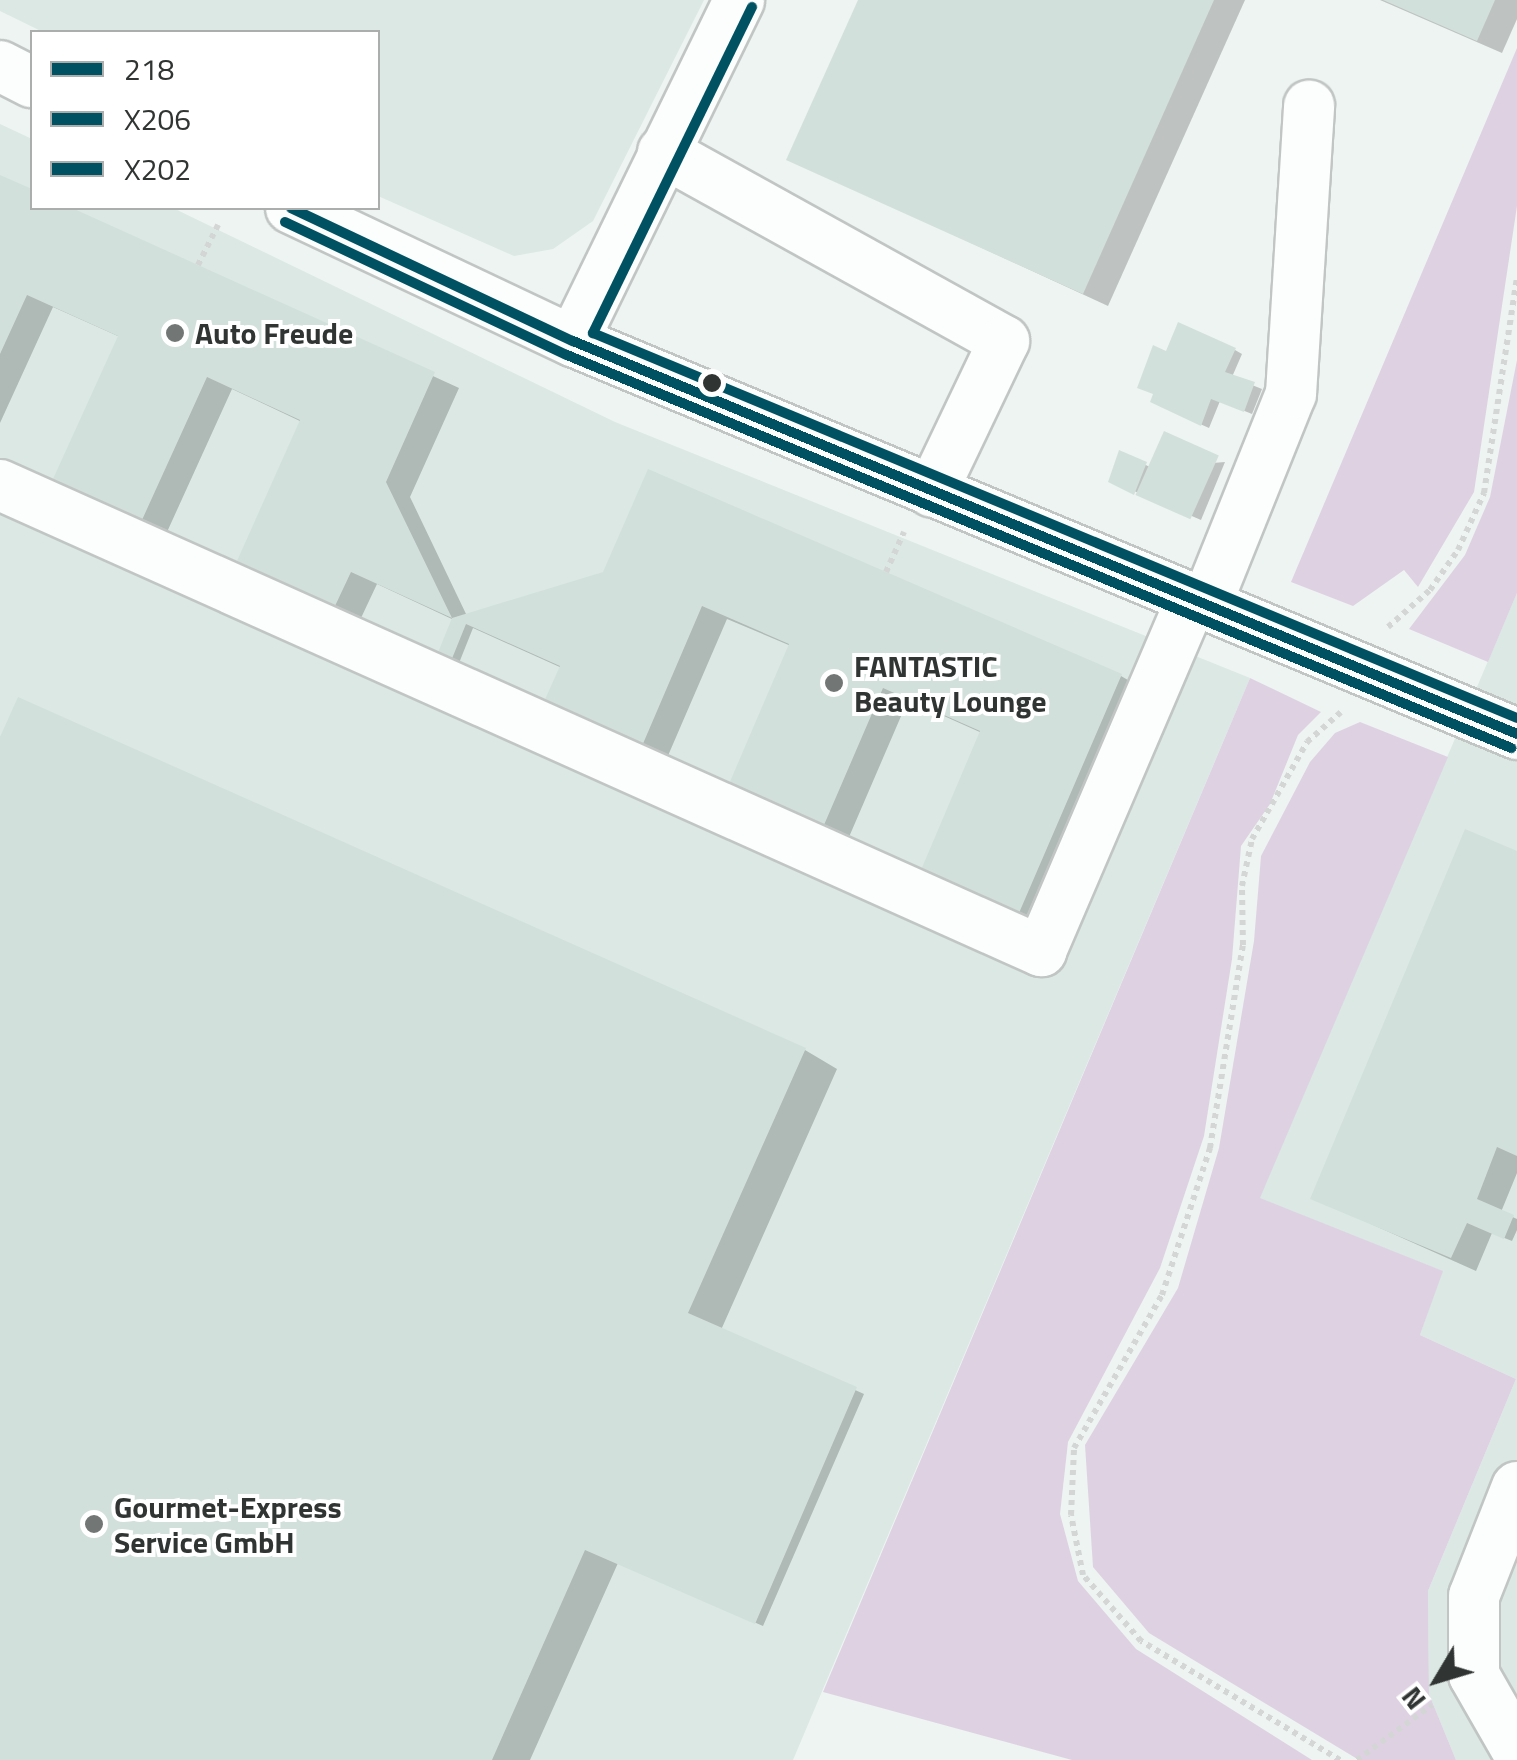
<!DOCTYPE html>
<html>
<head>
<meta charset="utf-8">
<style>
  body { margin:0 }
  #map { position:relative; width:1517px; height:1760px; overflow:hidden; background:#eef4f2; font-family:"Titillium Web",sans-serif }
  div>[style] { position:absolute }
  .built>* { inset:0; background:#dbe8e4 }
  .green>* { inset:0; background:#ded2e2 }
  .shadow>* { inset:0; background:#0003 }
  .building>* { inset:0; background:#d2e0dc; transform-origin:0 0 }
  .path>* { height:6px; margin-top:-3px; transform-origin:0; background:repeating-linear-gradient(90deg,#d4d6d6 0 5px,transparent 0 10px) }
  .roads { filter:drop-shadow(2px 0 #c1c6c4) drop-shadow(-2px 0 #c1c6c4) drop-shadow(0 2px #c1c6c4) drop-shadow(0 -2px #c1c6c4) }
  .minor>* { height:50px; margin:-25px; padding:0 25px; transform-origin:25px; border-radius:25px; background:#fcfdfd }
  .bus-1>* { height:10px; margin:-5px; padding:0 5px; transform-origin:5px; border-radius:5px; background:#005262 }
  .bus-2>* { height:10px; margin:-5px; padding:0 5px; transform-origin:5px; border-radius:5px; background:#005262 }
  .bus-3>* { height:10px; margin:-5px; padding:0 5px; transform-origin:5px; border-radius:5px; background:#005262 }
  .dots>* { width:28px; height:28px; translate:-50% -50%; box-sizing:border-box; border:5px solid #fff; border-radius:50% }
  span { translate:-50% -50%; white-space:nowrap; text-align:center; line-height:1.15; -webkit-text-stroke:8px #fff; paint-order:stroke }
  .poi-label { font-size:30px; color:#303433; font-weight:700 }
  .left { translate:0 -50%; text-align:left }
  .legend { position:absolute; left:30px; top:30px; width:350px; height:180px; box-sizing:border-box; background:#fff; border:2px solid #acaead; margin:0; padding:12px 18px; list-style:none; font-size:30px; color:#303433 }
  .legend li { display:flex; align-items:center; gap:20px; height:50px }
  .legend b { width:50px; border:2px solid #acaead }
  .north { position:absolute; left:1387px; top:1630px; width:100px; height:100px; -webkit-text-stroke:8px #fff; paint-order:stroke; rotate:232deg; font-size:28px; font-weight:700; line-height:40px; text-align:center; color:#303433 }
  .north::after { content:''; display:block; margin:auto; width:35px; height:45px; background:#303433; clip-path:polygon(50% 0,100% 100%,50% 72%,0 100%) }
</style>
</head>
<body>
<div id="map">
  <div class="built">
    <div style="clip-path:polygon(0 0,704px 0,593px 221px,553px 249px,514px 256px,378px 196px,378px 32px,43px 32px,0 11px)"></div>
    <div style="clip-path:polygon(0 124px,32px 139px,32px 208px,173px 208px,615px 422px,1250px 678px,793px 1760px,0 1760px)"></div>
    <div style="clip-path:polygon(1517px 593px,1517px 1760px,1456px 1760px,1429px 1694px,1428px 1591px,1516px 1379px,1420px 1335px,1442px 1271px,1259px 1199px)"></div>
  </div>
  <div class="green">
    <div style="clip-path:polygon(1517px 48px,1517px 206px,1474px 492px,1418px 587px,1404px 570px,1353px 606px,1291px 582px)"></div>
    <div style="clip-path:polygon(1517px 360px,1517px 593px,1488px 662px,1409px 629px,1465px 555px,1490px 497px)"></div>
    <div style="clip-path:polygon(1250px 678px,1321px 712px,1298px 735px,1270px 804px,1241px 846px,1232px 959px,1204px 1136px,1160px 1268px,1068px 1442px,1060px 1514px,1078px 1581px,1136px 1649px,1312px 1760px,1072px 1760px,823px 1692px)"></div>
    <div style="clip-path:polygon(1360px 722px,1448px 757px,1260px 1198px,1443px 1271px,1420px 1335px,1516px 1379px,1428px 1591px,1429px 1694px,1456px 1760px,1359px 1760px,1149px 1633px,1093px 1567px,1085px 1445px,1178px 1288px,1219px 1148px,1254px 941px,1261px 856px,1310px 762px,1335px 733px)"></div>
  </div>
  <div class="shadow">
    <div style="clip-path:polygon(860px 0,1245px 0,1108px 306px,789px 159px)"></div>
    <div style="clip-path:polygon(1380px 0,1517px 0,1517px 19px,1502px 53px)"></div>
    <div style="clip-path:polygon(0 177px,32px 192px,32px 208px,66px 208px,459px 388px,410px 497px,467px 616px,605px 574px,1121px 676px,1145px 690px,1045px 925px,924px 869px,982px 733px,908px 700px,849px 837px,732px 783px,791px 646px,727px 619px,667px 758px,571px 717px,562px 668px,473px 628px,457px 668px,445px 663px,454px 620px,377px 584px,361px 618px,240px 560px,302px 422px,232px 389px,167px 532px,56px 478px,120px 337px,53px 307px,0 423px)"></div>
    <div style="clip-path:polygon(1235px 350px,1242px 354px,1232px 377px,1262px 389px,1252px 414px,1220px 401px,1209px 428px,1160px 406px,1167px 355px)"></div>
    <div style="clip-path:polygon(1121px 453px,1152px 468px,1225px 462px,1201px 520px,1111px 481px)"></div>
    <div style="clip-path:polygon(0 743px,805px 1050px,837px 1069px,721px 1330px,864px 1394px,763px 1626px,618px 1563px,530px 1760px,0 1760px)"></div>
    <div style="clip-path:polygon(1517px 852px,1517px 1173px,1501px 1212px,1517px 1219px,1517px 1230px,1512px 1241px,1492px 1233px,1476px 1271px,1313px 1198px)"></div>
  </div>
  <div class="building">
    <div style="clip-path:polygon(858px 0,1214px 0,1083px 294px,786px 160px)"></div>
    <div style="clip-path:polygon(1383px 0,1495px 0,1477px 41px)"></div>
    <div style="clip-path:polygon(0 175px,32px 189px,32px 208px,72px 208px,435px 372px,386px 482px,452px 618px,351px 572px,335px 606px,237px 561px,300px 420px,207px 377px,142px 520px,53px 479px,118px 336px,27px 295px,0 354px)"></div>
    <div style="clip-path:polygon(1178px 322px,1236px 348px,1225px 372px,1255px 382px,1244px 412px,1211px 399px,1201px 426px,1150px 402px,1153px 394px,1137px 388px,1153px 345px,1166px 351px)"></div>
    <div style="left:1164px;top:431px;width:60px;height:70px;rotate:24deg"></div>
    <div style="clip-path:polygon(1119px 450px,1147px 462px,1134px 495px,1108px 482px)"></div>
    <div style="clip-path:polygon(648px 469px,1122px 674px,1019px 913px,921px 870px,980px 731px,883px 688px,824px 825px,729px 784px,789px 644px,702px 606px,642px 746px,543px 704px,560px 666px,466px 624px,449px 666px,435px 660px,452px 618px,603px 572px)"></div>
    <div style="clip-path:polygon(18px 697px,806px 1048px,688px 1313px,857px 1387px,755px 1624px,585px 1550px,492px 1760px,0 1760px,0 737px)"></div>
    <div style="clip-path:polygon(1465px 829px,1517px 851px,1517px 1156px,1497px 1147px,1477px 1199px,1514px 1215px,1504px 1239px,1467px 1223px,1451px 1258px,1310px 1199px)"></div>
  </div>
  <div class="path">
    <div style="left:198px;top:265px;width:45px;rotate:-63.4deg"></div>
    <div style="left:886px;top:572px;width:44px;rotate:-65.8deg"></div>
    <div style="left:1388px;top:627px;width:56px;rotate:-41.4deg"></div>
    <div style="left:1430px;top:590px;width:49px;rotate:-55deg"></div>
    <div style="left:1458px;top:550px;width:63px;rotate:-65.5deg"></div>
    <div style="left:1484px;top:493px;width:219px;rotate:-81.3deg"></div>
    <div style="left:1340px;top:1760px;width:232px;rotate:-149.1deg"></div>
    <div style="left:1141px;top:1641px;width:88px;rotate:-131.3deg"></div>
    <div style="left:1083px;top:1575px;width:61px;rotate:-101.3deg"></div>
    <div style="left:1071px;top:1515px;width:67px;rotate:-87.4deg"></div>
    <div style="left:1074px;top:1448px;width:177px;rotate:-60.1deg"></div>
    <div style="left:1162px;top:1295px;width:155px;rotate:-71.9deg"></div>
    <div style="left:1210px;top:1148px;width:206px;rotate:-80.8deg"></div>
    <div style="left:1243px;top:945px;width:59px;rotate:-91deg"></div>
    <div style="left:1242px;top:886px;width:48px;rotate:-78deg"></div>
    <div style="left:1252px;top:839px;width:112px;rotate:-60.4deg"></div>
    <div style="left:1307px;top:742px;width:45px;rotate:-41.4deg"></div>
    <div style="left:1357px;top:1760px;width:93px;rotate:-36.3deg"></div>
  </div>
  <div class="roads">
    <div class="minor">
      <div style="left:0;top:66px;width:36px;rotate:27deg"></div>
      <div style="left:663px;top:152px;width:390px;rotate:29deg"></div>
      <div style="left:1004px;top:341px;width:167px;rotate:115.5deg"></div>
      <div style="left:291px;top:208px;width:312px;rotate:25.3deg"></div>
      <div style="left:573px;top:341px;width:1023px;rotate:22.6deg"></div>
      <div style="left:573px;top:341px;width:379px;rotate:-64deg"></div>
      <div style="left:0;top:485px;width:1141px;rotate:24.12deg"></div>
      <div style="left:1041px;top:951px;width:383px;rotate:-66.8deg"></div>
      <div style="left:1206px;top:605px;width:227px;rotate:-68.1deg"></div>
      <div style="left:1291px;top:394px;width:289px;rotate:-86.4deg"></div>
      <div style="left:1517px;top:1487px;width:117px;rotate:111.5deg"></div>
      <div style="left:1474px;top:1596px;width:79px;rotate:90deg"></div>
      <div style="left:1474px;top:1675px;width:86px;rotate:60.2deg"></div>
    </div>
  </div>
  <div class="bus-1">
    <div style="left:291px;top:208px;width:312px;rotate:25.3deg"></div>
    <div style="left:573px;top:341px;width:1023px;rotate:22.6deg"></div>
  </div>
  <div class="bus-2">
    <div style="left:285px;top:222px;width:312px;rotate:25.3deg"></div>
    <div style="left:567px;top:355px;width:1023px;rotate:22.6deg"></div>
  </div>
  <div class="bus-3">
    <div style="left:752px;top:7px;width:363px;rotate:116deg"></div>
    <div style="left:593px;top:333px;width:1001px;rotate:22.62deg"></div>
  </div>
  <div class="dots">
    <div style="left:175px;top:333px;background:#727776"></div>
    <div style="left:712px;top:383px;background:#303433"></div>
    <div style="left:834px;top:683px;background:#727776"></div>
    <div style="left:94px;top:1524px;background:#727776"></div>
  </div>
  <div class="poi-label">
    <span class="left" style="left:195px;top:333px">Auto Freude</span>
    <span class="left" style="left:854px;top:683px">FANTASTIC<br>Beauty Lounge</span>
    <span class="left" style="left:114px;top:1524px">Gourmet-Express<br>Service GmbH</span>
  </div>
  <ul class="legend">
  <li><b style="height:12px;background:#005262"></b>218</li>
  <li><b style="height:12px;background:#005262"></b>X206</li>
  <li><b style="height:12px;background:#005262"></b>X202</li>
  </ul>
  <div class="north">N</div>
</div>
</body>
</html>
